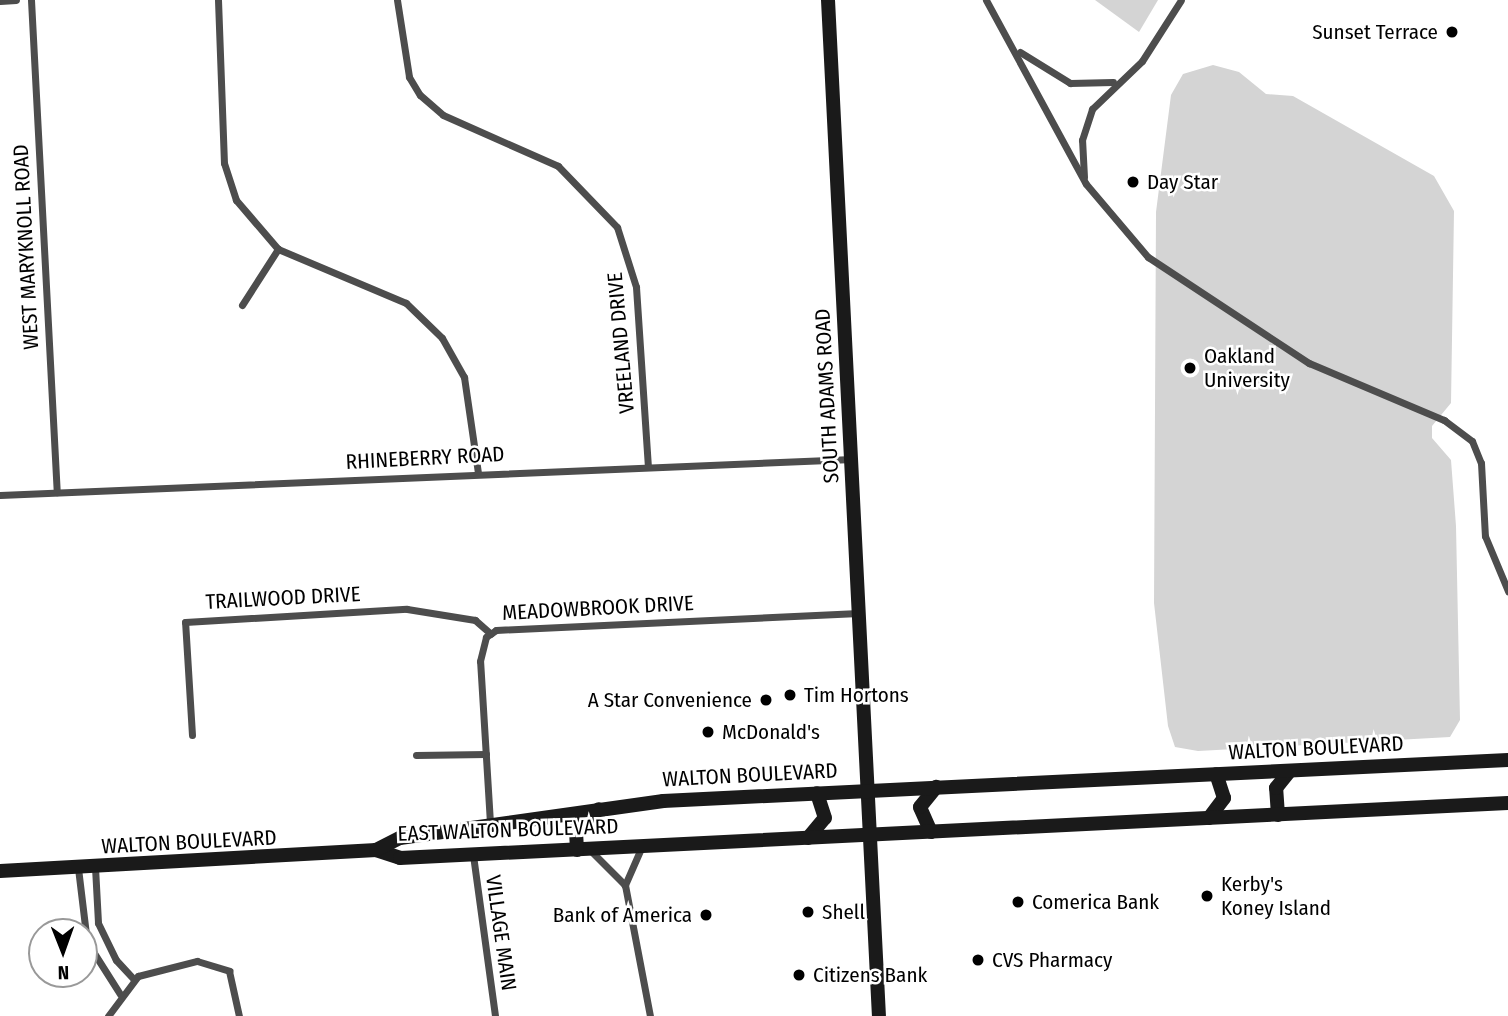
<!DOCTYPE html>
<html>
<head>
<meta charset="utf-8">
<style>
  body { margin:0 }
  #map { position:relative; width:1508px; height:1016px; overflow:hidden; background:#fff; font-family:"Fira Sans Condensed",sans-serif }
  div>[style] { position:absolute }
  .green>* { inset:0; background:#d4d4d4 }
  .street>* { height:7px; margin:-3.5px; padding:0 3.5px; transform-origin:3.5px; border-radius:3.5px; background:#4d4d4d }
  .secondary>* { height:14px; margin:-7px; padding:0 7px; transform-origin:7px; border-radius:7px; background:#1a1a1a }
  .dots>* { width:19px; height:19px; translate:-50% -50%; box-sizing:border-box; border:4px solid #fff; border-radius:50% }
  span { translate:-50% -50%; white-space:nowrap; text-align:center; line-height:1.15; -webkit-text-stroke:5px #fff; paint-order:stroke }
  .poi-label { font-size:21px; color:#000 }
  .right { translate:-100% -50%; text-align:right }
  .left { translate:0 -50%; text-align:left }
  .street-label { font-size:21px; color:#000 }
  .north { position:absolute; left:28px; top:918px; width:70px; height:70px; box-sizing:border-box; background:#fff; border:2px solid #999; border-radius:50%; rotate:179deg; font-size:19px; font-weight:700; line-height:28px; text-align:center; color:#000 }
  .north::after { content:''; display:block; margin:auto; width:24px; height:32px; background:#000; clip-path:polygon(50% 0,100% 100%,50% 72%,0 100%) }
</style>
</head>
<body>
<div id="map">
  <div class="green">
    <div style="clip-path:polygon(1095px 0,1158px 0,1139px 32px)"></div>
    <div style="clip-path:polygon(1213px 65px,1239px 72px,1266px 94px,1293px 96px,1434px 176px,1454px 211px,1451px 403px,1432px 426px,1432px 438px,1451px 460px,1456px 526px,1460px 720px,1450px 737px,1198px 751px,1175px 747px,1168px 726px,1154px 603px,1156px 212px,1171px 95px,1183px 74px)"></div>
  </div>
  <div class="street">
    <div style="left:31px;top:0;width:493px;rotate:87deg"></div>
    <div style="left:218px;top:0;width:163px;rotate:87.9deg"></div>
    <div style="left:224px;top:163px;width:39px;rotate:72deg"></div>
    <div style="left:236px;top:200px;width:65px;rotate:49.4deg"></div>
    <div style="left:278px;top:249px;width:139px;rotate:22.9deg"></div>
    <div style="left:406px;top:303px;width:50px;rotate:44.2deg"></div>
    <div style="left:442px;top:338px;width:45px;rotate:60.6deg"></div>
    <div style="left:464px;top:377px;width:97px;rotate:81.7deg"></div>
    <div style="left:397px;top:0;width:78px;rotate:81.1deg"></div>
    <div style="left:409px;top:77px;width:21px;rotate:59deg"></div>
    <div style="left:420px;top:95px;width:30px;rotate:41deg"></div>
    <div style="left:443px;top:115px;width:126px;rotate:23.9deg"></div>
    <div style="left:558px;top:166px;width:85px;rotate:46deg"></div>
    <div style="left:617px;top:227px;width:63px;rotate:72.4deg"></div>
    <div style="left:636px;top:287px;width:179px;rotate:86.2deg"></div>
    <div style="left:986px;top:0;width:209px;rotate:61.5deg"></div>
    <div style="left:1086px;top:184px;width:96px;rotate:49.7deg"></div>
    <div style="left:1148px;top:257px;width:193px;rotate:33.4deg"></div>
    <div style="left:1309px;top:363px;width:147px;rotate:22.9deg"></div>
    <div style="left:1444px;top:420px;width:35px;rotate:37deg"></div>
    <div style="left:1472px;top:441px;width:24px;rotate:68deg"></div>
    <div style="left:1481px;top:463px;width:73px;rotate:86.9deg"></div>
    <div style="left:1485px;top:536px;width:60px;rotate:67.3deg"></div>
    <div style="left:0;top:1px;width:16px;rotate:-4deg"></div>
    <div style="left:1020px;top:52px;width:59px;rotate:31.8deg"></div>
    <div style="left:1070px;top:83px;width:43px;rotate:-1.3deg"></div>
    <div style="left:1084px;top:177px;width:37px;rotate:-93deg"></div>
    <div style="left:1082px;top:140px;width:33px;rotate:-72deg"></div>
    <div style="left:1092px;top:109px;width:69px;rotate:-43.8deg"></div>
    <div style="left:1142px;top:61px;width:72px;rotate:-57.4deg"></div>
    <div style="left:242px;top:305px;width:67px;rotate:-57.3deg"></div>
    <div style="left:0;top:495px;width:853px;rotate:-2.42deg"></div>
    <div style="left:192px;top:735px;width:113px;rotate:-93.5deg"></div>
    <div style="left:185px;top:622px;width:222px;rotate:-3.4deg"></div>
    <div style="left:407px;top:609px;width:69px;rotate:9.2deg"></div>
    <div style="left:475px;top:620px;width:21px;rotate:41deg"></div>
    <div style="left:416px;top:755px;width:70px;rotate:-0.8deg"></div>
    <div style="left:490px;top:823px;width:162px;rotate:-93.5deg"></div>
    <div style="left:480px;top:661px;width:25px;rotate:-76deg"></div>
    <div style="left:486px;top:637px;width:12px;rotate:-35deg"></div>
    <div style="left:496px;top:630px;width:363px;rotate:-2.7deg"></div>
    <div style="left:642px;top:846px;width:43px;rotate:113.6deg"></div>
    <div style="left:625px;top:885px;width:133px;rotate:79.2deg"></div>
    <div style="left:591px;top:851px;width:48px;rotate:45deg"></div>
    <div style="left:473px;top:855px;width:162px;rotate:82.2deg"></div>
    <div style="left:95px;top:867px;width:56px;rotate:86.9deg"></div>
    <div style="left:98px;top:923px;width:41px;rotate:64.1deg"></div>
    <div style="left:116px;top:960px;width:26px;rotate:47deg"></div>
    <div style="left:78px;top:868px;width:75px;rotate:83.1deg"></div>
    <div style="left:87px;top:942px;width:62px;rotate:57.6deg"></div>
    <div style="left:108px;top:1016px;width:50px;rotate:-53.1deg"></div>
    <div style="left:138px;top:976px;width:61px;rotate:-14.3deg"></div>
    <div style="left:197px;top:961px;width:34px;rotate:17deg"></div>
    <div style="left:229px;top:971px;width:46px;rotate:77.5deg"></div>
  </div>
  <div class="secondary">
    <div style="left:828px;top:0;width:1017px;rotate:87.13deg"></div>
    <div style="left:1278px;top:815px;width:27px;rotate:-94deg"></div>
    <div style="left:1276px;top:788px;width:22px;rotate:-51deg"></div>
    <div style="left:1209px;top:818px;width:25px;rotate:-53deg"></div>
    <div style="left:1224px;top:798px;width:25px;rotate:-108deg"></div>
    <div style="left:931px;top:832px;width:27px;rotate:-114deg"></div>
    <div style="left:920px;top:807px;width:26px;rotate:-51deg"></div>
    <div style="left:808px;top:838px;width:26px;rotate:-50deg"></div>
    <div style="left:825px;top:818px;width:26px;rotate:-108deg"></div>
    <div style="left:376px;top:850px;width:25px;rotate:18deg"></div>
    <div style="left:400px;top:858px;width:1109px;rotate:-2.84deg"></div>
    <div style="left:577px;top:850px;width:21px;rotate:-93deg"></div>
    <div style="left:576px;top:829px;width:30px;rotate:-41deg"></div>
    <div style="left:0;top:871px;width:377px;rotate:-3.2deg"></div>
    <div style="left:376px;top:850px;width:27px;rotate:-27deg"></div>
    <div style="left:400px;top:838px;width:266px;rotate:-8deg"></div>
    <div style="left:663px;top:801px;width:846px;rotate:-2.78deg"></div>
  </div>
  <div class="dots">
    <div style="left:1452px;top:32px;background:#000"></div>
    <div style="left:1133px;top:182px;background:#000"></div>
    <div style="left:1190px;top:368px;background:#000"></div>
    <div style="left:790px;top:695px;background:#000"></div>
    <div style="left:766px;top:700px;background:#000"></div>
    <div style="left:708px;top:732px;background:#000"></div>
    <div style="left:1207px;top:896px;background:#000"></div>
    <div style="left:1018px;top:902px;background:#000"></div>
    <div style="left:808px;top:912px;background:#000"></div>
    <div style="left:706px;top:915px;background:#000"></div>
    <div style="left:978px;top:960px;background:#000"></div>
    <div style="left:799px;top:975px;background:#000"></div>
  </div>
  <div class="poi-label">
    <span class="right" style="left:1438px;top:32px">Sunset Terrace</span>
    <span class="left" style="left:1147px;top:182px">Day Star</span>
    <span class="left" style="left:1204px;top:368px">Oakland<br>University</span>
    <span class="left" style="left:804px;top:695px">Tim Hortons</span>
    <span class="right" style="left:752px;top:700px">A Star Convenience</span>
    <span class="left" style="left:722px;top:732px">McDonald's</span>
    <span class="left" style="left:1221px;top:896px">Kerby's<br>Koney Island</span>
    <span class="left" style="left:1032px;top:902px">Comerica Bank</span>
    <span class="left" style="left:822px;top:912px">Shell</span>
    <span class="right" style="left:692px;top:915px">Bank of America</span>
    <span class="left" style="left:992px;top:960px">CVS Pharmacy</span>
    <span class="left" style="left:813px;top:975px">Citizens Bank</span>
  </div>
  <div class="street-label">
    <span style="left:26px;top:247px;rotate:-93deg">WEST MARYKNOLL ROAD</span>
    <span style="left:621px;top:343px;rotate:-95deg">VREELAND DRIVE</span>
    <span style="left:827px;top:396px;rotate:-93deg">SOUTH ADAMS ROAD</span>
    <span style="left:425px;top:458px;rotate:-3deg">RHINEBERRY ROAD</span>
    <span style="left:283px;top:598px;rotate:-3deg">TRAILWOOD DRIVE</span>
    <span style="left:598px;top:608px;rotate:-3deg">MEADOWBROOK DRIVE</span>
    <span style="left:1316px;top:748px;rotate:-3deg">WALTON BOULEVARD</span>
    <span style="left:750px;top:775px;rotate:-3deg">WALTON BOULEVARD</span>
    <span style="left:508px;top:830px;rotate:-2deg">EAST WALTON BOULEVARD</span>
    <span style="left:189px;top:842px;rotate:-3deg">WALTON BOULEVARD</span>
    <span style="left:501px;top:933px;rotate:82deg">VILLAGE MAIN</span>
  </div>
  <div class="north">N</div>
</div>
</body>
</html>
